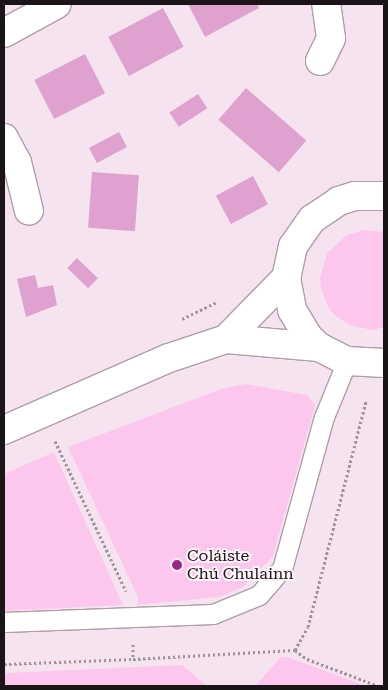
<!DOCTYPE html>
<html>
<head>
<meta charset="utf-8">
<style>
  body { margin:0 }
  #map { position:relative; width:388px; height:690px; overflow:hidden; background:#f5e4ef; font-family:"Roboto Serif",serif }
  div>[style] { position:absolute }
  .green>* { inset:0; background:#fdc7ed }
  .building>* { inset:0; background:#dfa1cd; transform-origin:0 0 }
  .path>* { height:3px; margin-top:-1.5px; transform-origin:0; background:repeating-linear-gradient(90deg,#9f939b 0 2.5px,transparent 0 5px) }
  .roads { filter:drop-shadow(1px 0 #ad9ea8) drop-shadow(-1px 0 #ad9ea8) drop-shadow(0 1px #ad9ea8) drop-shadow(0 -1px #ad9ea8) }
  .service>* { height:19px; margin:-9.5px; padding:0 9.5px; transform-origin:9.5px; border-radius:9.5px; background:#fff }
  .minor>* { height:28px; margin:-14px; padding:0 14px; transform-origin:14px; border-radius:14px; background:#fff }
  .tertiary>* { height:28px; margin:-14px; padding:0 14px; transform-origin:14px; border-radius:14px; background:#fff }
  .dots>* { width:14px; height:14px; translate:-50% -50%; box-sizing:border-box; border:2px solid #fef4fa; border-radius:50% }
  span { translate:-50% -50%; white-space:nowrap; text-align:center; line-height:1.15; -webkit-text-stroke:4px #fef4fa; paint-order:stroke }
  .poi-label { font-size:16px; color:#1b1519 }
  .left { translate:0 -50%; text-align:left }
  .frame { position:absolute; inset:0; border:5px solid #1b1519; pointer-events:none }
</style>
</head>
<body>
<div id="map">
  <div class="green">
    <div style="clip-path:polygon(364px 230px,384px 232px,384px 327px,373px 330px,352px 326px,337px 317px,329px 309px,321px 289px,320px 278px,327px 253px,347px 235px)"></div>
    <div style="clip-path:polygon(246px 384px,307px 395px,315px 405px,273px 556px,243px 587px,219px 597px,138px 605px,138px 597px,68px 447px,221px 389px)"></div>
    <div style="clip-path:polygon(54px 452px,123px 605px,4px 611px,4px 474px)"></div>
    <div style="clip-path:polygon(281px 657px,287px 657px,366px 686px,255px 686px)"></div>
    <div style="clip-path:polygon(182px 665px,207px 686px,4px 686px,4px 673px)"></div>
  </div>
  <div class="building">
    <div style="clip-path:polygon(188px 4px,257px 4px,259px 8px,205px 37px)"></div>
    <div style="left:163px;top:8px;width:44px;height:62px;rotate:62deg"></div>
    <div style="left:85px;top:54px;width:44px;height:57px;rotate:63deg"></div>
    <div style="left:246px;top:88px;width:80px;height:42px;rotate:41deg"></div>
    <div style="left:198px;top:94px;width:17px;height:34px;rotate:57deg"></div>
    <div style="left:119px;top:132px;width:17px;height:34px;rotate:62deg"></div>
    <div style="left:92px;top:172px;width:47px;height:56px;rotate:4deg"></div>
    <div style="left:253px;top:176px;width:32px;height:42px;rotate:62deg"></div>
    <div style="left:77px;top:258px;width:29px;height:14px;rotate:44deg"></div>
    <div style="clip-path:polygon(35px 275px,38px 288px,53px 285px,57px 305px,26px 317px,17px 279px)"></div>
  </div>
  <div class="path">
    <div style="left:182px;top:319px;width:39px;rotate:-26deg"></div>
    <div style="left:55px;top:441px;width:166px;rotate:64.7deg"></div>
    <div style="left:133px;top:644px;width:15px;rotate:90deg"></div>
    <div style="left:133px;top:659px;width:162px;rotate:-3.2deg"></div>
    <div style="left:295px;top:650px;width:15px;rotate:37deg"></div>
    <div style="left:307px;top:659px;width:77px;rotate:20.6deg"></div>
    <div style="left:295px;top:650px;width:26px;rotate:-61deg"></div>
    <div style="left:308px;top:627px;width:233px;rotate:-75.6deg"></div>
    <div style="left:4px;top:664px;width:129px;rotate:-2.2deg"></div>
  </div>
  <div class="roads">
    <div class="service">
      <div style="left:4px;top:622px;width:209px;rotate:-2.2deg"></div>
      <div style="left:213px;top:614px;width:50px;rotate:-22.4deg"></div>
      <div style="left:259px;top:595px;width:35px;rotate:-49deg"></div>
      <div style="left:282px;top:569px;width:158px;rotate:-74.6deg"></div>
      <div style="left:324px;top:417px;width:61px;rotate:-67.7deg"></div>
    </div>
    <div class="minor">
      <div style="left:4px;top:33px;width:60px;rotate:-28.7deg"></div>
      <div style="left:320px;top:61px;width:25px;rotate:-64deg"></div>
      <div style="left:331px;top:38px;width:34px;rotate:-98deg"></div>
      <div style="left:4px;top:138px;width:27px;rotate:62deg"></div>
      <div style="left:17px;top:162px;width:50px;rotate:76.2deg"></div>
    </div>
    <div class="tertiary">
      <div style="left:384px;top:196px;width:29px;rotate:180deg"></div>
      <div style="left:355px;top:196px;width:17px;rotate:163deg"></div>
      <div style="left:339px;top:201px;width:32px;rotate:146deg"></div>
      <div style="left:312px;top:219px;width:33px;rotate:125deg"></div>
      <div style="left:293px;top:246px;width:33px;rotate:102deg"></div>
      <div style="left:286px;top:278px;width:33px;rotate:79deg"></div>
      <div style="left:292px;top:310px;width:31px;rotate:59deg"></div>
      <div style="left:308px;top:337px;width:15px;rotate:42deg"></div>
      <div style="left:319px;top:347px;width:31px;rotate:27deg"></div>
      <div style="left:347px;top:361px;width:37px;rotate:3deg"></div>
      <div style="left:226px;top:339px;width:86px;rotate:-45.5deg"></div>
      <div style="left:4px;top:430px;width:180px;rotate:-23.6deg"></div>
      <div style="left:169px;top:358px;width:60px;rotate:-18.4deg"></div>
      <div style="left:226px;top:339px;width:93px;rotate:4.9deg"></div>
    </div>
  </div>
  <div class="dots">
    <div style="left:177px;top:565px;background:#9a2783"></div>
  </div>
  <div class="poi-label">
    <span class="left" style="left:187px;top:565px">Coláiste<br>Chú Chulainn</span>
  </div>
  <div class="frame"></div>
</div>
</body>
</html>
